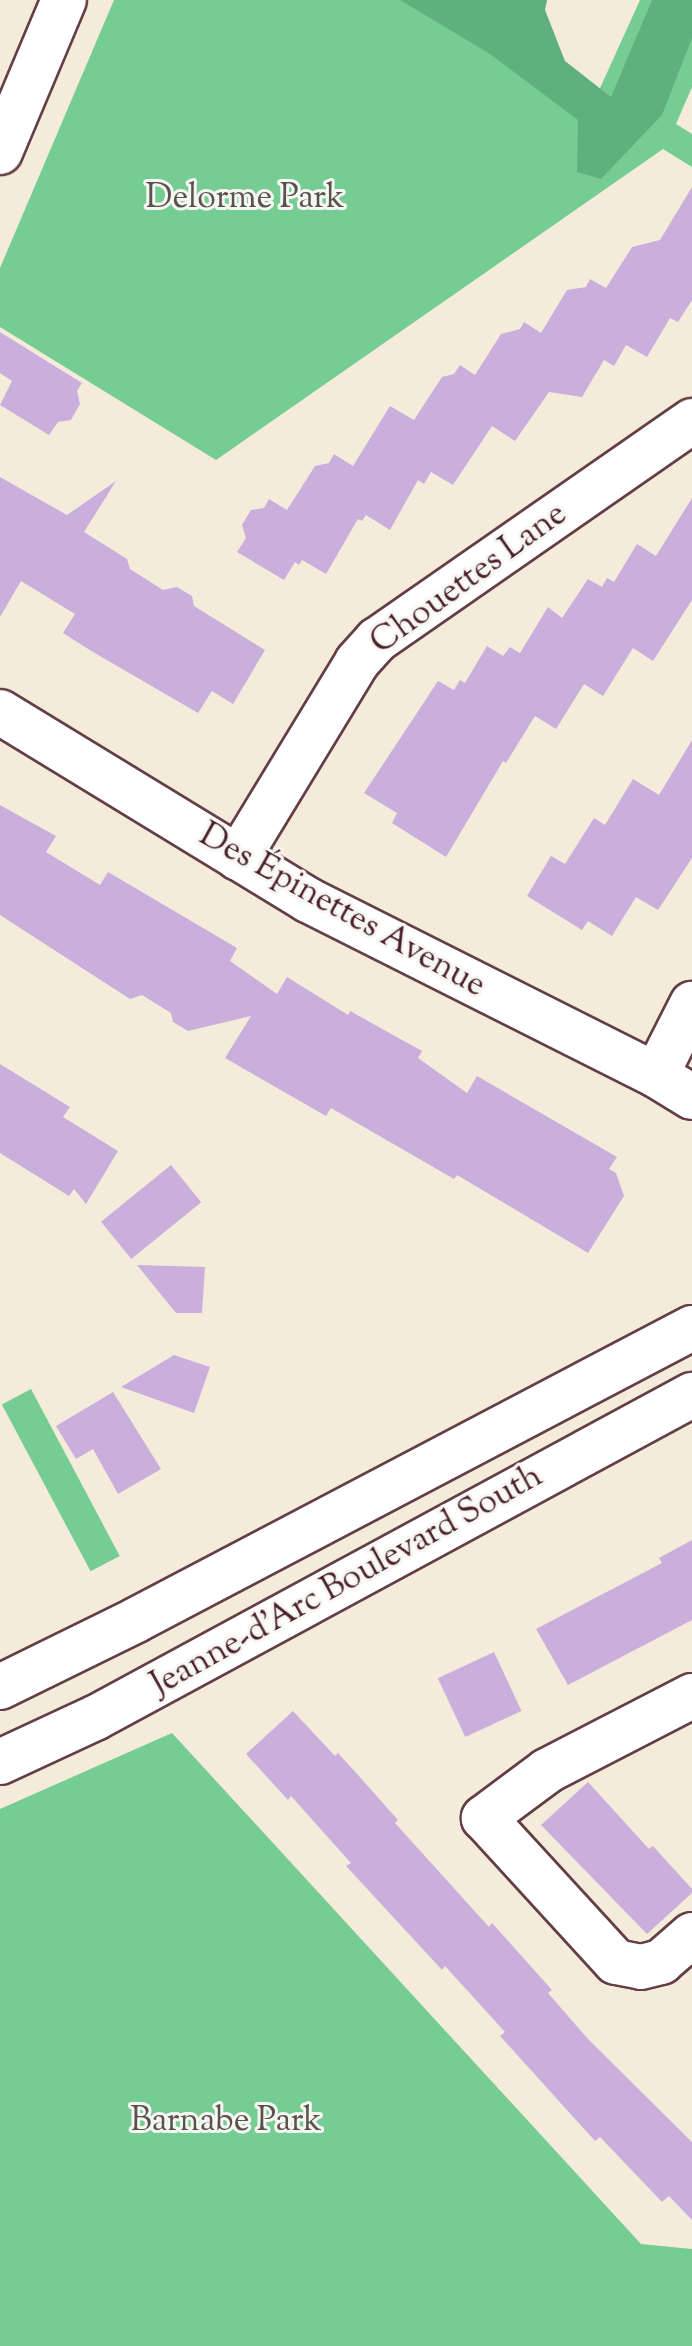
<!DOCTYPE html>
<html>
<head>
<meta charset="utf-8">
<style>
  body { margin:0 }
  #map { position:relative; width:692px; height:2346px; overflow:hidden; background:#f4ebdb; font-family:"Sorts Mill Goudy",serif }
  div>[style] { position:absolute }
  .green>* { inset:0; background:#75cd93; transform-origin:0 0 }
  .forest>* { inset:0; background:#60b07d }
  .building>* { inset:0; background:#caafdc; transform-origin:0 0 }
  .roads { filter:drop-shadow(2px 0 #643e45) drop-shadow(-2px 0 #643e45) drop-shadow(0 2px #643e45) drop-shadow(0 -2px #643e45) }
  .minor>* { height:44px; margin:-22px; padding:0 22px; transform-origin:22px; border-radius:22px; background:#fff }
  .major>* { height:44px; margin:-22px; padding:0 22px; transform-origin:22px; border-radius:22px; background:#fff }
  span { translate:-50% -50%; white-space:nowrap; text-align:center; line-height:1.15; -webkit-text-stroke:6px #f6f6f2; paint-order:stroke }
  .park-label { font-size:34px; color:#57534a }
  .street-label { font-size:34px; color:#4a1f2b }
</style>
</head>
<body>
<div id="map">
  <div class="green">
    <div style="clip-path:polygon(114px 0,417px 0,591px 108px,640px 0,692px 0,692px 87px,676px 124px,692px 134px,692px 167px,663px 149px,216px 460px,0 327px,0 268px)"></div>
    <div style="left:31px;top:1389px;width:189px;height:33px;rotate:62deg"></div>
    <div style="clip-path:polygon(172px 1733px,641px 2244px,692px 2249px,692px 2346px,0 2346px,0 1809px)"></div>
  </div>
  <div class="forest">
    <div style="clip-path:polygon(400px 0,547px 0,545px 10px,565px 61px,611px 97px,652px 0,692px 0,692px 38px,662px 115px,601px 179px,577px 172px,578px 120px,490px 54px)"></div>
  </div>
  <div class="building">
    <div style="clip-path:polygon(692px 187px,692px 300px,678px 322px,670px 318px,647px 357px,626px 345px,614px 366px,604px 360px,582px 397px,549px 392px,515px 441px,492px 426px,453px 485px,431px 472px,424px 484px,418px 480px,390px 530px,366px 515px,362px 521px,358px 519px,326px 574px,302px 560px,299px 565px,295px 562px,284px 580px,237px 552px,246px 538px,242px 525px,251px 510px,264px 508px,269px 499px,287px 510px,315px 466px,329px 463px,334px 454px,353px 466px,390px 406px,414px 420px,442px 377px,454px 374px,460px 365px,475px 375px,501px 334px,520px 329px,524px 322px,541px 333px,567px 290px,586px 287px,590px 279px,606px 288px,632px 247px,660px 240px)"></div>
    <div style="clip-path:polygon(0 332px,82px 383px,77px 391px,80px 404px,71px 420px,58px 422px,49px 435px,0 405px,12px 381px,0 373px)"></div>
    <div style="clip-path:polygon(0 477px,67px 515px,116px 481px,84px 532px,127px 559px,130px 569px,163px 590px,177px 587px,192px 596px,194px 606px,265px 650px,233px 704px,212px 691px,198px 713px,93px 652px,63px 633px,75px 614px,21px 581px,0 617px)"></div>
    <div style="clip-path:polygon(692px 498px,692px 600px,653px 661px,633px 648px,603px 696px,584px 684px,556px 729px,535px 716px,506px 763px,503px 761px,446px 857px,392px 823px,397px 813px,364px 793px,438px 681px,454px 690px,460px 680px,465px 683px,487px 646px,503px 656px,510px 647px,520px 653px,548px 607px,562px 618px,588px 579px,602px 587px,607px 578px,614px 582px,637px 544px,656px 556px)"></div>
    <div style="clip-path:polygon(692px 740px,692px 858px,658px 910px,636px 897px,612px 936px,588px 921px,582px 930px,527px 896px,551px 856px,565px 864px,594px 818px,605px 825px,633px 779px,659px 795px)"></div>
    <div style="clip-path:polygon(0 805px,56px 836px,46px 852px,100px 885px,108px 872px,237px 948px,230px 961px,277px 994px,287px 977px,348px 1015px,350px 1011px,422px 1051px,418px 1058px,467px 1093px,477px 1076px,617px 1157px,609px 1169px,616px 1173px,624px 1196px,588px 1253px,457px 1175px,454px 1179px,331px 1108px,326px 1116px,225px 1058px,251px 1016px,188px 1031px,173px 1022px,171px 1013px,142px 995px,130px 999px,0 915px)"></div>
    <div style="clip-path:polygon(0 1064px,70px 1107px,63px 1117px,118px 1151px,86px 1204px,74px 1189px,69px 1196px,0 1153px)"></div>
    <div style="left:171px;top:1165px;width:48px;height:90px;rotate:51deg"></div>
    <div style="clip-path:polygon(137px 1265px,205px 1267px,202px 1313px,176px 1313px)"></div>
    <div style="clip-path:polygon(174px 1355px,210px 1367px,194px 1413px,121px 1387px)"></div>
    <div style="clip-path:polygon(113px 1392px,161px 1469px,118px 1494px,93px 1449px,76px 1459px,56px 1426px)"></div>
    <div style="clip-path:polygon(692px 1540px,692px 1620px,568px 1685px,536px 1629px,662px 1563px,659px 1558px)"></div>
    <div style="left:494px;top:1652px;width:65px;height:62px;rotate:65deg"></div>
    <div style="clip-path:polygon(293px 1711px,335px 1756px,338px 1753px,358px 1775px,398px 1820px,395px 1823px,489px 1927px,492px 1923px,552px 1990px,548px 1993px,588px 2039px,692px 2142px,692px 2220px,669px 2196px,662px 2202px,600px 2137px,595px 2141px,500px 2036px,505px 2032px,445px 1966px,442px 1970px,346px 1866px,351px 1863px,291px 1796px,288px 1800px,246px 1754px)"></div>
    <div style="clip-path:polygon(588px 1782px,649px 1849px,653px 1846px,692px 1889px,692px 1893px,647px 1934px,541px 1825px)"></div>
  </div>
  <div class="roads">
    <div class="minor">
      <div style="left:0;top:152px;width:165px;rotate:-67.2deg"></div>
      <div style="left:0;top:712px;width:361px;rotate:31.4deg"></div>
      <div style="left:308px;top:900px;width:390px;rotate:26.7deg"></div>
      <div style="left:656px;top:1075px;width:42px;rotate:31.4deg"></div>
      <div style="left:238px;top:858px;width:229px;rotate:-58.7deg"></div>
      <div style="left:357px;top:662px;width:30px;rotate:-48deg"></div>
      <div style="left:377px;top:640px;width:384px;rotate:-34.8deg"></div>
      <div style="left:656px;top:1075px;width:80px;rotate:-63.1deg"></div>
      <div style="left:692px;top:1696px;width:163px;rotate:152.7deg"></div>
      <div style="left:547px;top:1771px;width:79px;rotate:143.3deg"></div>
      <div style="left:484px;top:1818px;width:195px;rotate:47.5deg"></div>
      <div style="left:616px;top:1962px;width:25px;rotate:11deg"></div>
      <div style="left:641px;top:1967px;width:21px;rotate:-14deg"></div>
      <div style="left:661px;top:1962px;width:41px;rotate:-41.1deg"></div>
    </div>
    <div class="major">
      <div style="left:0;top:1687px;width:152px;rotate:-26.2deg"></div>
      <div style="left:136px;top:1620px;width:628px;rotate:-27.71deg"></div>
      <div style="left:0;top:1762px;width:105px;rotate:-24.9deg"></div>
      <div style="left:95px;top:1718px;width:679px;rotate:-28.42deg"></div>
    </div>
  </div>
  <div class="park-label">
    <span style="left:245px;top:199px">Delorme Park</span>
    <span style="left:226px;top:2122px">Barnabe Park</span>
  </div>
  <div class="street-label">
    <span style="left:469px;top:579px;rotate:-36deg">Chouettes Lane</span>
    <span style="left:342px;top:911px;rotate:29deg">Des Épinettes Avenue</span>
    <span style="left:347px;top:1581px;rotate:-29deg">Jeanne-d'Arc Boulevard South</span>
  </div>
</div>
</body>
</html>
